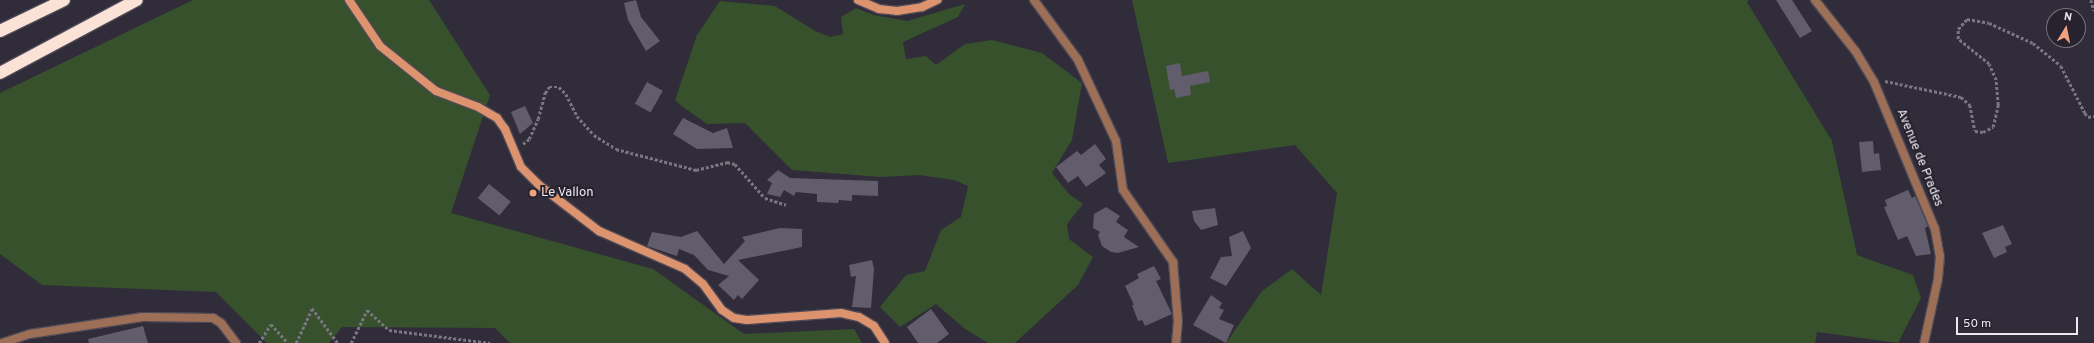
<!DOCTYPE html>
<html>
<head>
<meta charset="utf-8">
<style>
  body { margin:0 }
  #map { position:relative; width:2094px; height:343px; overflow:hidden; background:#302c39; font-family:Overpass,sans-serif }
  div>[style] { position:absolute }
  .green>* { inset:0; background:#36512c }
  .building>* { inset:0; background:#615d6c; transform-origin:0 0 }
  .path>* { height:2.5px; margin-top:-1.25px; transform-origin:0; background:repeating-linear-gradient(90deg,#797681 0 3px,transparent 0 5px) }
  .roads { filter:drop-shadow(1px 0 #4e4a57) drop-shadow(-1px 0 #4e4a57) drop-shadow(0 1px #4e4a57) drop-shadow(0 -1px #4e4a57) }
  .street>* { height:8px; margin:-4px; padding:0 4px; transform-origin:4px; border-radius:4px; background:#9e6f57 }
  .secondary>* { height:8px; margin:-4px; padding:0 4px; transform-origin:4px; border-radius:4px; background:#dd936d }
  .highway>* { height:12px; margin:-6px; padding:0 6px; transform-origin:6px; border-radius:6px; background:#fae2d7 }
  .dots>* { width:11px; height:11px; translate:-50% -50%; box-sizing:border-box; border:2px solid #26222e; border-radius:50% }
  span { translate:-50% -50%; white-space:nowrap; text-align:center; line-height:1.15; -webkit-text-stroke:4px #26222e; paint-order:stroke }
  .street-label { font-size:13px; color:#ece9f2 }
  .poi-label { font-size:13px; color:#ece9f2 }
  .left { translate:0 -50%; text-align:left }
  .north { position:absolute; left:2046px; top:8px; width:40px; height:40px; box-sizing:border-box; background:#26222e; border:1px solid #75727c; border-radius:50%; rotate:10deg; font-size:11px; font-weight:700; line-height:16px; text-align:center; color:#ece9f2 }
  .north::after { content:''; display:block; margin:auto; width:14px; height:18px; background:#f2a17e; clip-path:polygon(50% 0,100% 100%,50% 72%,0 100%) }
  .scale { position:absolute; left:1956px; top:317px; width:122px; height:18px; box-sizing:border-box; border:2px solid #ece9f2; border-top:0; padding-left:5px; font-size:12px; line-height:14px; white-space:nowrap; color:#ece9f2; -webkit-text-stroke:3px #26222e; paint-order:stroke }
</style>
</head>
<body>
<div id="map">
  <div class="green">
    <div style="clip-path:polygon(193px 0,429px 0,490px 95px,451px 213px,653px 269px,744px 334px,854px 329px,862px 343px,510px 343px,495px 328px,342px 327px,329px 343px,267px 343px,216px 292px,42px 285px,0 254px,0 93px)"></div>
    <div style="clip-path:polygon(1132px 0,1749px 0,1747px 2px,1832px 141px,1857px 255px,1913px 275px,1921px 298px,1898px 343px,1817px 332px,1815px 343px,1226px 343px,1262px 291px,1292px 269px,1321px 295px,1337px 193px,1295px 145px,1168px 163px)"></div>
    <div style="clip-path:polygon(720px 1px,775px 6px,815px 31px,830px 37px,843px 34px,841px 17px,856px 8px,874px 15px,907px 21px,965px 4px,958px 17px,903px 42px,906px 59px,926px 56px,936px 65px,965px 44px,992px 40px,1042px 53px,1082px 83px,1072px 140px,1052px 173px,1069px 194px,1083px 204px,1067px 224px,1069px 239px,1093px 257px,1078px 285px,1015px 343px,988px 343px,965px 329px,936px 304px,900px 327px,880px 307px,906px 275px,925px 271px,941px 230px,961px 217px,968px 186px,954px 180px,919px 175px,880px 177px,792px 170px,745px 123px,707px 124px,683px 107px,675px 100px,697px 35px)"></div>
  </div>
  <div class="building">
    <div style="clip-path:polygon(636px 0,641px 17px,660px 41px,646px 51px,628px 20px,624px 3px)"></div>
    <div style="clip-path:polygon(1776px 0,1792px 0,1812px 31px,1800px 38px)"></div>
    <div style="clip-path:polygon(1180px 63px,1182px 76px,1208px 71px,1210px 82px,1190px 86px,1191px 95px,1176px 98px,1174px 89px,1170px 90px,1166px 66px)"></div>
    <div style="left:647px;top:82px;width:18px;height:25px;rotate:29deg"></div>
    <div style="clip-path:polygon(525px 106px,533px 123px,520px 134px,511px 112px)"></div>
    <div style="clip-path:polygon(683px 118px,713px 133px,727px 128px,733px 148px,697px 149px,673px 134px)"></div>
    <div style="clip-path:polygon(1873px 141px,1874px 154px,1879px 153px,1881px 170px,1862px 172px,1859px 142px)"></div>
    <div style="clip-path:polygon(1095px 144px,1106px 159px,1099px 165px,1106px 173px,1086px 187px,1078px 176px,1068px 183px,1056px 167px,1077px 151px,1081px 155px)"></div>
    <div style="clip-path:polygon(778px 170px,790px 178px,878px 181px,878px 196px,852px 195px,852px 201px,839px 200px,838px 203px,817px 202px,817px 194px,796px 192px,794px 196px,784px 190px,780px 197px,767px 194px,772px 183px,767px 180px)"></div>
    <div style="left:489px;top:184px;width:28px;height:18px;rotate:39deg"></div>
    <div style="clip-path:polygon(1908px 190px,1912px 198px,1915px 196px,1928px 226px,1925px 228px,1931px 254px,1916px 256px,1907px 236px,1898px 240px,1884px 207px,1887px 206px,1885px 200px)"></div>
    <div style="clip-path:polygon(1106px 207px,1120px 216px,1116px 222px,1128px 230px,1124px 237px,1139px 247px,1118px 253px,1111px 252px,1102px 246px,1098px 235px,1100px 232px,1093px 228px,1094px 214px)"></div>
    <div style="clip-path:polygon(1215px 208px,1218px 225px,1201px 230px,1194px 221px,1192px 211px)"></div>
    <div style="clip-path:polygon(2003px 225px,2012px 244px,2005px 247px,2007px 252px,1994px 258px,1982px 233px)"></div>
    <div style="clip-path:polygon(780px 228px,802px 229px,802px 247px,738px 260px,759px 280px,742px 299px,738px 295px,734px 300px,718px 285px,729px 276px,708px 270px,694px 255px,679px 249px,677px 256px,647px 246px,652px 232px,681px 237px,697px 231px,724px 264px,745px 241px,742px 237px)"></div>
    <div style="clip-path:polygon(1243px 231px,1251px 248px,1226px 286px,1210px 278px,1221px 257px,1232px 256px,1229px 237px)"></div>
    <div style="clip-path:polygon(872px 260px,874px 269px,871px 308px,852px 307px,856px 276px,851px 277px,849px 265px)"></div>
    <div style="clip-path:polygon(1154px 266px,1161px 279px,1156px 281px,1172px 314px,1145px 326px,1142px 320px,1138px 321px,1132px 305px,1134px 305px,1125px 286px,1139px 278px,1137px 274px)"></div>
    <div style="clip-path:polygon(1211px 295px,1222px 303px,1219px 308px,1224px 310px,1219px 319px,1234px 325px,1226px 343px,1193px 325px)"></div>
    <div style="clip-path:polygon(931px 309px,949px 334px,937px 343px,918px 343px,907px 327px)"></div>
    <div style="clip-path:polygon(143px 326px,148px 343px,89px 343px,88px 339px)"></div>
  </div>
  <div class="path">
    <div style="left:2091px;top:0;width:11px;rotate:75deg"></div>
    <div style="left:1885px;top:81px;width:78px;rotate:11.9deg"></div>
    <div style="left:1961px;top:97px;width:12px;rotate:42deg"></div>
    <div style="left:1970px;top:105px;width:26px;rotate:79deg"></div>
    <div style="left:1975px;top:131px;width:8px;rotate:7deg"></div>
    <div style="left:1983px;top:132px;width:11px;rotate:-27deg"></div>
    <div style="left:1993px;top:127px;width:23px;rotate:-77deg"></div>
    <div style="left:1998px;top:105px;width:25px;rotate:-95deg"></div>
    <div style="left:1996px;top:80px;width:17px;rotate:-114deg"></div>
    <div style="left:1989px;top:64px;width:40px;rotate:-141deg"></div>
    <div style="left:1958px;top:39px;width:10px;rotate:-90deg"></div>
    <div style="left:1958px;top:29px;width:13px;rotate:-48deg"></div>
    <div style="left:1967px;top:19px;width:22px;rotate:10deg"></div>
    <div style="left:1989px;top:23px;width:48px;rotate:24.4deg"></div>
    <div style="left:2033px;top:43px;width:36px;rotate:39deg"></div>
    <div style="left:2061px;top:66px;width:53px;rotate:62.9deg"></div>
    <div style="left:2085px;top:113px;width:5px;rotate:53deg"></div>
    <div style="left:2088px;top:117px;width:6px;rotate:-9deg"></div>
    <div style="left:523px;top:144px;width:8px;rotate:-40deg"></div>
    <div style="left:529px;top:139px;width:22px;rotate:-66deg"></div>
    <div style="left:538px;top:119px;width:27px;rotate:-75deg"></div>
    <div style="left:545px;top:93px;width:7px;rotate:-56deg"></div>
    <div style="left:549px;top:87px;width:10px"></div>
    <div style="left:559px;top:87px;width:10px;rotate:45deg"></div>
    <div style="left:566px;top:94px;width:25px;rotate:63deg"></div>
    <div style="left:577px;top:116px;width:25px;rotate:48deg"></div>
    <div style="left:594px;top:135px;width:26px;rotate:32deg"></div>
    <div style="left:616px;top:149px;width:83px;rotate:14.7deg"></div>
    <div style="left:696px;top:170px;width:32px;rotate:-14deg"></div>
    <div style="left:727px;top:162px;width:8px;rotate:14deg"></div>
    <div style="left:735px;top:164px;width:45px;rotate:48.6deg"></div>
    <div style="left:765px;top:198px;width:22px;rotate:18deg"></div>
    <div style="left:259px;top:343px;width:22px;rotate:-58deg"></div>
    <div style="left:271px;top:324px;width:25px;rotate:48deg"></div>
    <div style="left:296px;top:343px;width:38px;rotate:-65deg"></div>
    <div style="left:312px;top:308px;width:44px;rotate:53.4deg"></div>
    <div style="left:351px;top:343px;width:37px;rotate:-64deg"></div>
    <div style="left:367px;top:310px;width:30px;rotate:42deg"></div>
    <div style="left:389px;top:330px;width:102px;rotate:7.3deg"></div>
  </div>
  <div class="roads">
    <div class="street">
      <div style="left:1034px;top:0;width:74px;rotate:53.7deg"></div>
      <div style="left:1078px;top:60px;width:89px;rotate:64.9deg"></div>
      <div style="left:1116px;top:141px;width:49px;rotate:81.9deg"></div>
      <div style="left:1123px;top:190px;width:88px;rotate:55.2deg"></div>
      <div style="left:1173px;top:262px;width:59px;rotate:85.2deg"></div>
      <div style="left:1178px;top:321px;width:22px;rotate:95deg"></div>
      <div style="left:1815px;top:0;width:66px;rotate:51.7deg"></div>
      <div style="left:1856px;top:52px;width:35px;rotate:59deg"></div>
      <div style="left:1874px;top:82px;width:159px;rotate:67.5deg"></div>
      <div style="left:1935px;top:229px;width:27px;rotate:80deg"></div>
      <div style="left:1940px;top:256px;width:23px;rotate:95deg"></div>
      <div style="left:1938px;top:279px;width:66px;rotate:102.3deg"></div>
      <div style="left:2px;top:343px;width:29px;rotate:-18deg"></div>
      <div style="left:30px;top:334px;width:114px;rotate:-8.6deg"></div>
      <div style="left:143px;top:317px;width:70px;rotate:0.8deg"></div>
      <div style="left:213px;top:318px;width:9px;rotate:32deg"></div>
      <div style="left:221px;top:323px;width:25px;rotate:53deg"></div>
    </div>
    <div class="secondary">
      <div style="left:349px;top:0;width:55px;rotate:56deg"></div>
      <div style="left:380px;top:46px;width:72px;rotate:38.8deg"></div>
      <div style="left:436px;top:91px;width:45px;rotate:20.9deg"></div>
      <div style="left:478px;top:107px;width:22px;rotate:30deg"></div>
      <div style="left:497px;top:118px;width:14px;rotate:54deg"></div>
      <div style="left:505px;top:129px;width:41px;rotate:67.2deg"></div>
      <div style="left:521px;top:167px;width:25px;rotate:45deg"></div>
      <div style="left:539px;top:185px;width:76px;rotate:37.5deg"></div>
      <div style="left:599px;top:231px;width:94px;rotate:23.8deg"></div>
      <div style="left:685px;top:269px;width:23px;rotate:40deg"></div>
      <div style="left:703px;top:284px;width:32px;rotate:54deg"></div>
      <div style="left:722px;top:310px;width:14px;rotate:34deg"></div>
      <div style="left:734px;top:318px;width:13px;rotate:9deg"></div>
      <div style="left:747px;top:320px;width:94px;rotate:-4.3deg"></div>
      <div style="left:841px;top:313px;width:18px;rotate:13deg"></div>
      <div style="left:859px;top:317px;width:17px;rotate:31deg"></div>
      <div style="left:874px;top:326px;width:20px;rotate:57deg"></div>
      <div style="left:858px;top:0;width:23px;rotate:23deg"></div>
      <div style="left:879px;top:9px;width:18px;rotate:6deg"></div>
      <div style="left:897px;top:11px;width:25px;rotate:-9deg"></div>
      <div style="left:922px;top:7px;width:17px;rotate:-25deg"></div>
    </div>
    <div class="highway">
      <div style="left:0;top:31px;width:71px;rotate:-25.8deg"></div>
      <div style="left:0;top:73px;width:155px;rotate:-28.1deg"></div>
    </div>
  </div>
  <div class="dots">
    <div style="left:533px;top:193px;background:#f2a17e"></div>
  </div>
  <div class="street-label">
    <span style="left:1919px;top:158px;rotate:68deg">Avenue de Prades</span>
  </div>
  <div class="poi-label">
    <span class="left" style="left:541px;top:193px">Le Vallon</span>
  </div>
  <div class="north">N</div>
  <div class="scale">50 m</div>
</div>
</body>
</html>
